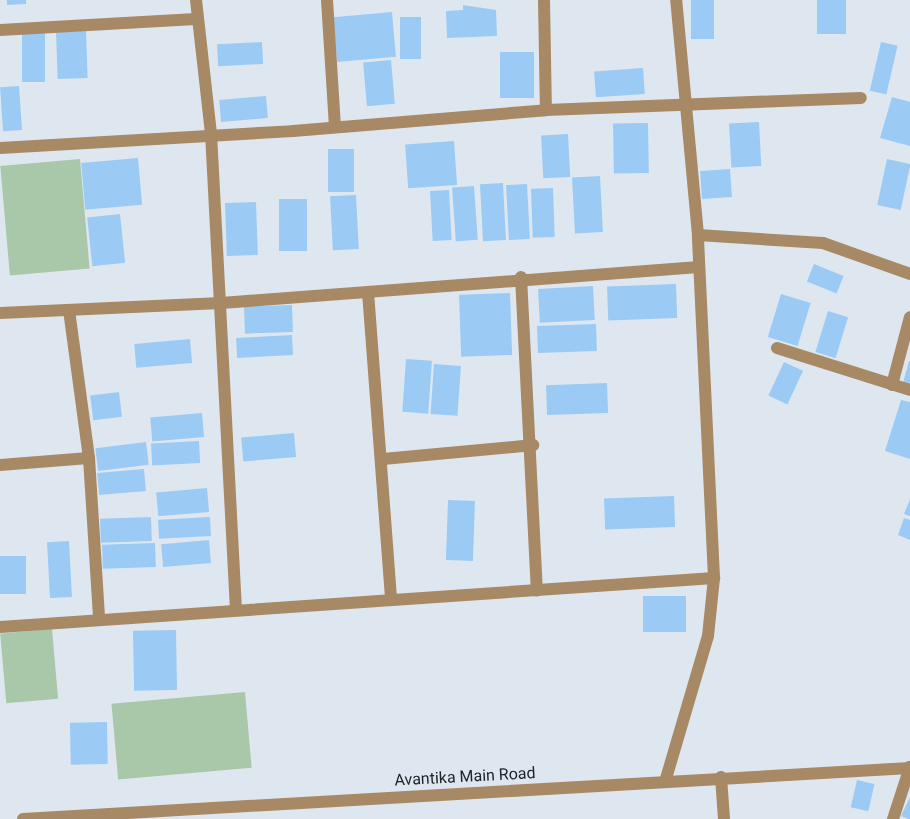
<!DOCTYPE html>
<html>
<head>
<meta charset="utf-8">
<style>
  body { margin:0 }
  #map { position:relative; width:910px; height:819px; overflow:hidden; background:#dee7f0; font-family:Roboto,sans-serif }
  div>[style] { position:absolute }
  .green>* { inset:0; background:#a9c8a9; transform-origin:0 0 }
  .building>* { inset:0; background:#9bcbf4; transform-origin:0 0 }
  .minor>* { height:12px; margin:-6px; padding:0 6px; transform-origin:6px; border-radius:6px; background:#a78966 }
  span { translate:-50% -50%; white-space:nowrap; text-align:center; line-height:1.15; -webkit-text-stroke:5px #dee7f0; paint-order:stroke }
  .street-label { font-size:16px; color:#202427 }
</style>
</head>
<body>
<div id="map">
  <div class="green">
    <div style="left:80px;top:159px;width:110px;height:80px;rotate:85deg"></div>
    <div style="left:52px;top:629px;width:70px;height:52px;rotate:85deg"></div>
    <div style="left:245px;top:692px;width:76px;height:134px;rotate:85deg"></div>
  </div>
  <div class="building">
    <div style="clip-path:polygon(7px 0,26px 0,26px 4px,7px 5px)"></div>
    <div style="left:691px;top:0;width:23px;height:39px"></div>
    <div style="left:817px;top:0;width:29px;height:34px"></div>
    <div style="clip-path:polygon(463px 5px,496px 10px,497px 36px,447px 38px,446px 11px,463px 10px)"></div>
    <div style="left:392px;top:12px;width:45px;height:59px;rotate:85deg"></div>
    <div style="left:400px;top:17px;width:21px;height:42px"></div>
    <div style="left:86px;top:31px;width:47px;height:30px;rotate:88deg"></div>
    <div style="left:22px;top:33px;width:23px;height:49px"></div>
    <div style="left:262px;top:42px;width:22px;height:45px;rotate:87deg"></div>
    <div style="left:881px;top:42px;width:17px;height:50px;rotate:13deg"></div>
    <div style="left:500px;top:52px;width:34px;height:46px"></div>
    <div style="left:391px;top:60px;width:44px;height:28px;rotate:85deg"></div>
    <div style="left:643px;top:68px;width:26px;height:49px;rotate:86deg"></div>
    <div style="left:19px;top:86px;width:44px;height:19px;rotate:86deg"></div>
    <div style="left:266px;top:96px;width:22px;height:47px;rotate:85deg"></div>
    <div style="clip-path:polygon(892px 97px,910px 102px,910px 146px,880px 138px)"></div>
    <div style="left:759px;top:122px;width:44px;height:30px;rotate:87deg"></div>
    <div style="left:648px;top:123px;width:50px;height:35px;rotate:89deg"></div>
    <div style="left:568px;top:134px;width:43px;height:27px;rotate:87deg"></div>
    <div style="left:454px;top:141px;width:44px;height:49px;rotate:86deg"></div>
    <div style="left:328px;top:149px;width:26px;height:43px"></div>
    <div style="left:138px;top:158px;width:47px;height:57px;rotate:85deg"></div>
    <div style="left:887px;top:159px;width:24px;height:47px;rotate:12deg"></div>
    <div style="left:730px;top:169px;width:28px;height:30px;rotate:86deg"></div>
    <div style="left:600px;top:176px;width:56px;height:28px;rotate:87deg"></div>
    <div style="left:503px;top:183px;width:57px;height:23px;rotate:87deg"></div>
    <div style="left:527px;top:184px;width:55px;height:21px;rotate:87deg"></div>
    <div style="left:474px;top:186px;width:54px;height:22px;rotate:86deg"></div>
    <div style="left:553px;top:188px;width:49px;height:22px;rotate:88deg"></div>
    <div style="left:449px;top:190px;width:50px;height:19px;rotate:87deg"></div>
    <div style="left:356px;top:195px;width:54px;height:26px;rotate:87deg"></div>
    <div style="left:279px;top:199px;width:28px;height:52px"></div>
    <div style="left:256px;top:202px;width:53px;height:31px;rotate:88deg"></div>
    <div style="left:120px;top:214px;width:49px;height:33px;rotate:84deg"></div>
    <div style="left:814px;top:264px;width:32px;height:19px;rotate:22deg"></div>
    <div style="left:676px;top:284px;width:34px;height:69px;rotate:88deg"></div>
    <div style="left:593px;top:286px;width:34px;height:55px;rotate:87deg"></div>
    <div style="left:510px;top:293px;width:62px;height:51px;rotate:88deg"></div>
    <div style="left:781px;top:294px;width:31px;height:45px;rotate:17deg"></div>
    <div style="left:292px;top:305px;width:27px;height:48px;rotate:88deg"></div>
    <div style="left:828px;top:311px;width:21px;height:43px;rotate:17deg"></div>
    <div style="left:596px;top:324px;width:27px;height:59px;rotate:88deg"></div>
    <div style="left:292px;top:335px;width:20px;height:56px;rotate:87deg"></div>
    <div style="left:190px;top:339px;width:24px;height:56px;rotate:85deg"></div>
    <div style="left:406px;top:359px;width:26px;height:53px;rotate:4deg"></div>
    <div style="clip-path:polygon(909px 361px,910px 361px,910px 385px,903px 383px)"></div>
    <div style="left:784px;top:362px;width:21px;height:37px;rotate:25deg"></div>
    <div style="left:434px;top:364px;width:27px;height:50px;rotate:4deg"></div>
    <div style="left:607px;top:383px;width:30px;height:61px;rotate:88deg"></div>
    <div style="left:119px;top:392px;width:25px;height:29px;rotate:83deg"></div>
    <div style="clip-path:polygon(901px 400px,910px 402px,910px 459px,885px 451px)"></div>
    <div style="left:202px;top:413px;width:24px;height:52px;rotate:85deg"></div>
    <div style="left:294px;top:433px;width:24px;height:53px;rotate:85deg"></div>
    <div style="left:199px;top:441px;width:22px;height:48px;rotate:87deg"></div>
    <div style="left:146px;top:442px;width:23px;height:51px;rotate:83deg"></div>
    <div style="left:144px;top:469px;width:22px;height:47px;rotate:85deg"></div>
    <div style="left:207px;top:488px;width:24px;height:51px;rotate:85deg"></div>
    <div style="left:674px;top:496px;width:31px;height:70px;rotate:88deg"></div>
    <div style="clip-path:polygon(910px 499px,910px 516px,904px 514px)"></div>
    <div style="left:448px;top:500px;width:27px;height:60px;rotate:2deg"></div>
    <div style="left:151px;top:517px;width:24px;height:51px;rotate:88deg"></div>
    <div style="left:210px;top:517px;width:19px;height:52px;rotate:87deg"></div>
    <div style="clip-path:polygon(904px 518px,910px 520px,910px 540px,898px 535px)"></div>
    <div style="left:209px;top:540px;width:23px;height:48px;rotate:85deg"></div>
    <div style="left:69px;top:541px;width:56px;height:22px;rotate:87deg"></div>
    <div style="left:155px;top:543px;width:24px;height:53px;rotate:88deg"></div>
    <div style="left:26px;top:556px;width:38px;height:26px;rotate:90deg"></div>
    <div style="left:643px;top:596px;width:43px;height:36px"></div>
    <div style="left:176px;top:630px;width:60px;height:43px;rotate:89deg"></div>
    <div style="left:107px;top:722px;width:42px;height:37px;rotate:89deg"></div>
    <div style="left:857px;top:780px;width:18px;height:28px;rotate:13deg"></div>
    <div style="clip-path:polygon(910px 797px,910px 819px,908px 819px,901px 816px)"></div>
  </div>
  <div class="minor">
    <div style="left:196px;top:0;width:134px;rotate:83.6deg"></div>
    <div style="left:211px;top:133px;width:477px;rotate:87deg"></div>
    <div style="left:327px;top:0;width:126px;rotate:86.4deg"></div>
    <div style="left:544px;top:0;width:110px;rotate:89deg"></div>
    <div style="left:0;top:30px;width:196px;rotate:-3.2deg"></div>
    <div style="left:0;top:148px;width:293px;rotate:-3.3deg"></div>
    <div style="left:293px;top:131px;width:254px;rotate:-4.7deg"></div>
    <div style="left:546px;top:110px;width:315px;rotate:-2.2deg"></div>
    <div style="left:698px;top:235px;width:125px;rotate:3.7deg"></div>
    <div style="left:823px;top:243px;width:92px;rotate:19.6deg"></div>
    <div style="left:521px;top:277px;width:314px;rotate:87.1deg"></div>
    <div style="left:368px;top:292px;width:309px;rotate:85.7deg"></div>
    <div style="left:69px;top:310px;width:149px;rotate:82.3deg"></div>
    <div style="left:89px;top:458px;width:160px;rotate:86.4deg"></div>
    <div style="left:0;top:313px;width:221px;rotate:-2.6deg"></div>
    <div style="left:221px;top:303px;width:479px;rotate:-4.3deg"></div>
    <div style="left:777px;top:348px;width:139px;rotate:17.5deg"></div>
    <div style="left:892px;top:385px;width:70px;rotate:-75.2deg"></div>
    <div style="left:383px;top:459px;width:151px;rotate:-5.3deg"></div>
    <div style="left:0;top:465px;width:89px;rotate:-4.5deg"></div>
    <div style="left:0;top:627px;width:716px;rotate:-3.93deg"></div>
    <div style="left:721px;top:777px;width:42px;rotate:85.9deg"></div>
    <div style="left:665px;top:782px;width:152px;rotate:-73.6deg"></div>
    <div style="left:708px;top:636px;width:58px;rotate:-84.1deg"></div>
    <div style="left:714px;top:578px;width:343px;rotate:-92.7deg"></div>
    <div style="left:698px;top:235px;width:236px;rotate:-95.3deg"></div>
    <div style="left:23px;top:819px;width:888px;rotate:-3.29deg"></div>
    <div style="left:893px;top:819px;width:55px;rotate:-71.9deg"></div>
  </div>
  <div class="street-label">
    <span style="left:465px;top:777px;rotate:-3deg">Avantika Main Road</span>
  </div>
</div>
</body>
</html>
